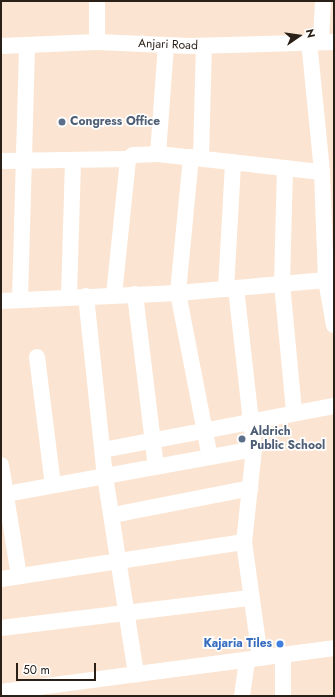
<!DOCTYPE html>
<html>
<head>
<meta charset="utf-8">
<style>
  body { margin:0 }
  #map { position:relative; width:335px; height:697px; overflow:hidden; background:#fbe5d2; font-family:Jost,sans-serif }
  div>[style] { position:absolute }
  .minor>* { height:16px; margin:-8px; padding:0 8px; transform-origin:8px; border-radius:8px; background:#fff }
  .dots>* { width:11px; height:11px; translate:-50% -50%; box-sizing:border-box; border:2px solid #fff; border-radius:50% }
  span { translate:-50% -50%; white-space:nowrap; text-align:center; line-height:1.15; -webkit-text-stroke:3.5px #fff; paint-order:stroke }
  .street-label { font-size:12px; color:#2a2017 }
  .service-label { font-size:12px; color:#4e5e75; font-weight:700 }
  .left { translate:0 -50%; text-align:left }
  .shop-label { font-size:12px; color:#366cbe; font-weight:700 }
  .right { translate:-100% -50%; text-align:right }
  .frame { position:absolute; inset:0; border:2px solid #2a2017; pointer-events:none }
  .north { position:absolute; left:279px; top:16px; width:40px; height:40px; -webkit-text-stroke:3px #fff; paint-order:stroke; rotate:77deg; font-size:11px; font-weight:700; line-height:16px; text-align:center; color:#2a2017 }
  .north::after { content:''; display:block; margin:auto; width:14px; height:18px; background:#2a2017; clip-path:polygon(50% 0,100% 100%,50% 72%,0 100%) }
  .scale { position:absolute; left:16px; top:663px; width:80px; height:18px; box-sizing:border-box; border:2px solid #2a2017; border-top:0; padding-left:5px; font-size:12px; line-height:14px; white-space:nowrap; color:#2a2017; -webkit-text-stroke:3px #fff; paint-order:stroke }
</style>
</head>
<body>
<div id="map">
  <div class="minor">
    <div style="left:309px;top:41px;width:132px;rotate:84.3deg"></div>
    <div style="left:322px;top:172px;width:108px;rotate:87.9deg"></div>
    <div style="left:326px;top:280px;width:46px;rotate:79.9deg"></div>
    <div style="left:321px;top:41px;width:40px;rotate:-87.1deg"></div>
    <div style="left:97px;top:42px;width:41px;rotate:-90deg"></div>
    <div style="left:1px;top:46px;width:96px;rotate:-2.4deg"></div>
    <div style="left:97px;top:42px;width:93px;rotate:2.5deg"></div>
    <div style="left:190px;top:46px;width:144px;rotate:-1.6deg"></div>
    <div style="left:158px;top:154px;width:109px;rotate:-85.8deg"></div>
    <div style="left:191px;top:157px;width:137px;rotate:95.5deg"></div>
    <div style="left:178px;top:293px;width:167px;rotate:79deg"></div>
    <div style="left:201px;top:158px;width:112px;rotate:-88.5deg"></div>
    <div style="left:1px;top:161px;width:127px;rotate:-0.9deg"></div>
    <div style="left:285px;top:168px;width:116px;rotate:91.5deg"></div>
    <div style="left:282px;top:284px;width:129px;rotate:84.6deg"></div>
    <div style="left:236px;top:288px;width:162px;rotate:83.6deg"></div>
    <div style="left:254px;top:449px;width:94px;rotate:96.1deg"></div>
    <div style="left:244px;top:542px;width:117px;rotate:82.1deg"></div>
    <div style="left:226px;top:289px;width:127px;rotate:-86.8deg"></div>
    <div style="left:135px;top:294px;width:174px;rotate:83.1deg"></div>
    <div style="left:114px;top:295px;width:137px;rotate:-84.1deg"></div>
    <div style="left:128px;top:159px;width:6px;rotate:-39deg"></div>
    <div style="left:133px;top:155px;width:25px;rotate:-2deg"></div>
    <div style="left:158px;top:154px;width:165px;rotate:6.3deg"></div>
    <div style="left:69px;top:296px;width:136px;rotate:-88.3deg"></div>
    <div style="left:86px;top:296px;width:181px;rotate:84deg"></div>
    <div style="left:105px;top:476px;width:201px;rotate:81.1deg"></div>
    <div style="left:20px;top:299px;width:254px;rotate:-88.4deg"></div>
    <div style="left:1px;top:301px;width:177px;rotate:-2.6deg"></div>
    <div style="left:178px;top:293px;width:149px;rotate:-5deg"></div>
    <div style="left:37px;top:357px;width:129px;rotate:82.9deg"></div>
    <div style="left:103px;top:450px;width:235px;rotate:-10.8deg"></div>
    <div style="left:1px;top:465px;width:112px;rotate:80.8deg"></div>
    <div style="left:1px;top:495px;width:257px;rotate:-10.3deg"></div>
    <div style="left:113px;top:515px;width:140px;rotate:-11.1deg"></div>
    <div style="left:1px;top:579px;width:246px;rotate:-8.7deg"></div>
    <div style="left:1px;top:628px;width:251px;rotate:-6.9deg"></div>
    <div style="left:1px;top:692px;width:336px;rotate:-7.5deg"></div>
    <div style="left:242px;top:696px;width:36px;rotate:-82deg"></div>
    <div style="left:283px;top:696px;width:41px;rotate:-90deg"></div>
  </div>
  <div class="dots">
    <div style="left:62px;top:122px;background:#5c6f8a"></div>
    <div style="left:242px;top:439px;background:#5c6f8a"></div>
    <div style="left:280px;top:644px;background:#3f7fe0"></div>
  </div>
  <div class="street-label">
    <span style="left:168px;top:45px;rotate:2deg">Anjari Road</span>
  </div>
  <div class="service-label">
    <span class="left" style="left:70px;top:122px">Congress Office</span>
    <span class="left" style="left:250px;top:439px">Aldrich<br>Public School</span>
  </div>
  <div class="shop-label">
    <span class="right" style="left:272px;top:644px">Kajaria Tiles</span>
  </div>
  <div class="frame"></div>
  <div class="north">N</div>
  <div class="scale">50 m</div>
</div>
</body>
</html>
